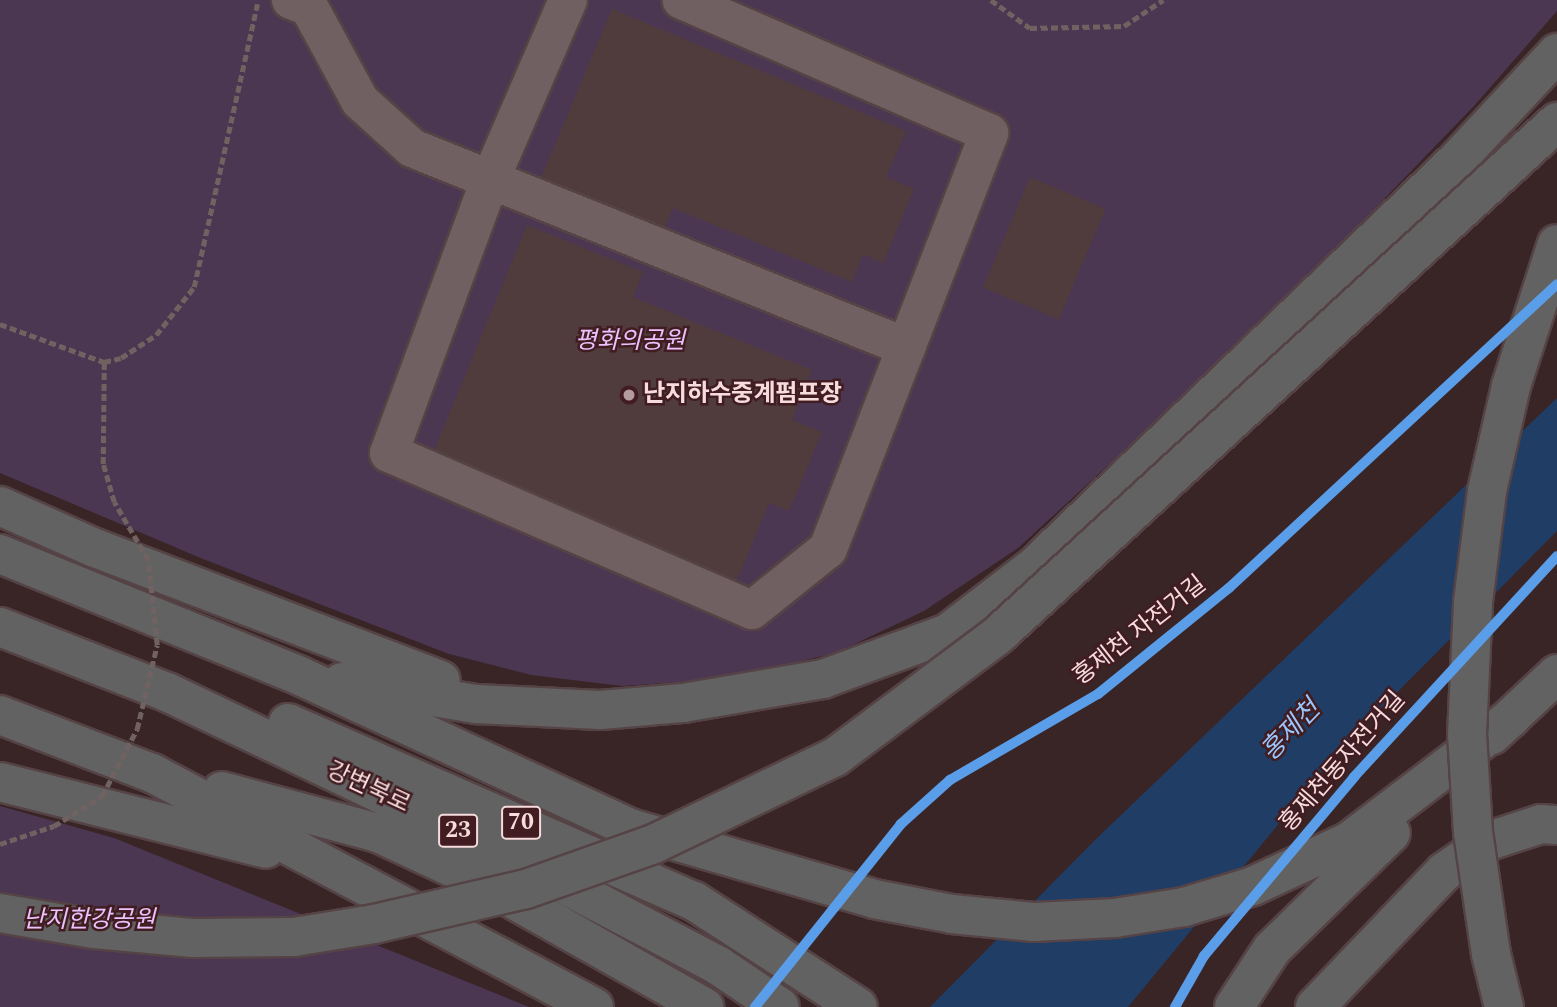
<!DOCTYPE html>
<html>
<head>
<meta charset="utf-8">
<style>
  body { margin:0 }
  #map { position:relative; width:1557px; height:1007px; overflow:hidden; background:#392426; font-family:Spectral,"Noto Sans KR",serif }
  div>[style] { position:absolute }
  .green>* { inset:0; background:#4c3752 }
  .water>* { inset:0; background:#203e65 }
  .building>* { inset:0; background:#503b3d; transform-origin:0 0 }
  .path>* { height:4.5px; margin-top:-2.25px; transform-origin:0; background:repeating-linear-gradient(90deg,#716262 0 7px,transparent 0 10.5px) }
  .roads { filter:drop-shadow(2px 0 #554345) drop-shadow(-2px 0 #554345) drop-shadow(0 2px #554345) drop-shadow(0 -2px #554345) }
  .minor>* { height:38px; margin:-19px; padding:0 19px; transform-origin:19px; border-radius:19px; background:#716062 }
  .highway>* { height:38px; margin:-19px; padding:0 19px; transform-origin:19px; border-radius:19px; background:#626263 }
  .path-bridge>* { height:4.5px; margin-top:-2.25px; transform-origin:0; background:repeating-linear-gradient(90deg,#716262 0 7px,transparent 0 10.5px) }
  .bridges { filter:drop-shadow(2px 0 #554345) drop-shadow(-2px 0 #554345) drop-shadow(0 2px #554345) drop-shadow(0 -2px #554345) }
  .highway-bridge>* { height:38px; margin:-19px; padding:0 19px; transform-origin:19px; border-radius:19px; background:#626263 }
  .cycleway>* { height:10px; margin:-5px; padding:0 5px; transform-origin:5px; border-radius:5px; background:#5a9eea }
  .dots>* { width:19px; height:19px; translate:-50% -50%; box-sizing:border-box; border:4px solid #411c20; border-radius:50% }
  span { translate:-50% -50%; white-space:nowrap; text-align:center; line-height:1.15; -webkit-text-stroke:5px #411c20; paint-order:stroke }
  .shield-label span { padding:2px 5px; background:#411c20; border:2px solid; border-radius:5px; -webkit-text-stroke-width:0 }
  .shield-label { font-size:23px; color:#f6dcdd; font-weight:700 }
  .park-label { font-size:24px; color:#e9c2fe; font-style:italic }
  .poi-label { font-size:24px; color:#f6dcdd; font-weight:700 }
  .left { translate:0 -50%; text-align:left }
  .street-label { font-size:24px; color:#f6dcdd }
  .water-label { font-size:26px; color:#9ac6fd; font-style:italic }
</style>
</head>
<body>
<div id="map">
  <div class="green">
    <div style="clip-path:polygon(0 0,1557px 0,1557px 11px,1474px 106px,1275px 312px,1018px 548px,924px 611px,838px 652px,736px 678px,622px 686px,531px 675px,449px 654px,203px 559px,0 473px)"></div>
    <div style="clip-path:polygon(0 806px,114px 838px,529px 1007px,0 1007px)"></div>
  </div>
  <div class="water">
    <div style="clip-path:polygon(1557px 398px,1557px 531px,1337px 753px,1128px 1007px,930px 1007px,1097px 838px)"></div>
  </div>
  <div class="building">
    <div style="clip-path:polygon(612px 9px,906px 131px,886px 177px,914px 189px,883px 263px,863px 254px,852px 282px,673px 208px,664px 229px,541px 178px)"></div>
    <div style="left:1030px;top:177px;width:82px;height:120px;rotate:23deg"></div>
    <div style="clip-path:polygon(527px 225px,643px 272px,633px 297px,812px 370px,792px 420px,822px 432px,789px 511px,769px 503px,737px 580px,432px 456px)"></div>
  </div>
  <div class="path">
    <div style="left:991px;top:0;width:48px;rotate:35.7deg"></div>
    <div style="left:1030px;top:28px;width:94px;rotate:-1.2deg"></div>
    <div style="left:1124px;top:26px;width:47px;rotate:-33.7deg"></div>
    <div style="left:0;top:324px;width:111px;rotate:20.1deg"></div>
    <div style="left:104px;top:362px;width:17px;rotate:-13deg"></div>
    <div style="left:121px;top:358px;width:42px;rotate:-33.3deg"></div>
    <div style="left:156px;top:335px;width:61px;rotate:-51.6deg"></div>
    <div style="left:194px;top:287px;width:290px;rotate:-77.4deg"></div>
    <div style="left:103px;top:464px;width:102px;rotate:-89.4deg"></div>
  </div>
  <div class="roads">
    <div class="minor">
      <div style="left:291px;top:0;width:19px;rotate:21deg"></div>
      <div style="left:309px;top:7px;width:107px;rotate:61.5deg"></div>
      <div style="left:360px;top:101px;width:70px;rotate:42.1deg"></div>
      <div style="left:412px;top:148px;width:533px;rotate:21.94deg"></div>
      <div style="left:568px;top:0;width:196px;rotate:113.4deg"></div>
      <div style="left:490px;top:180px;width:291px;rotate:110.3deg"></div>
      <div style="left:389px;top:453px;width:395px;rotate:23.4deg"></div>
      <div style="left:752px;top:610px;width:97px;rotate:-38.8deg"></div>
      <div style="left:828px;top:549px;width:446px;rotate:-68.8deg"></div>
      <div style="left:989px;top:133px;width:335px;rotate:-156.6deg"></div>
    </div>
    <div class="highway">
      <div style="left:0;top:506px;width:104px;rotate:23.9deg"></div>
      <div style="left:95px;top:548px;width:370px;rotate:20.9deg"></div>
      <div style="left:0;top:554px;width:324px;rotate:22.1deg"></div>
      <div style="left:300px;top:676px;width:363px;rotate:24.7deg"></div>
      <div style="left:630px;top:828px;width:254px;rotate:16.2deg"></div>
      <div style="left:874px;top:899px;width:79px;rotate:10.9deg"></div>
      <div style="left:952px;top:914px;width:82px;rotate:5.6deg"></div>
      <div style="left:1034px;top:922px;width:81px;rotate:-2.8deg"></div>
      <div style="left:1115px;top:918px;width:70px;rotate:-9.1deg"></div>
      <div style="left:1184px;top:907px;width:72px;rotate:-16.9deg"></div>
      <div style="left:1253px;top:886px;width:105px;rotate:-24.9deg"></div>
      <div style="left:1348px;top:842px;width:205px;rotate:-37.3deg"></div>
      <div style="left:0;top:627px;width:181px;rotate:21.3deg"></div>
      <div style="left:169px;top:693px;width:371px;rotate:25.5deg"></div>
      <div style="left:504px;top:853px;width:243px;rotate:27.7deg"></div>
      <div style="left:719px;top:966px;width:73px;rotate:33.9deg"></div>
      <div style="left:342px;top:682px;width:137px;rotate:9.3deg"></div>
      <div style="left:477px;top:704px;width:123px;rotate:2.8deg"></div>
      <div style="left:600px;top:710px;width:83px;rotate:-4.8deg"></div>
      <div style="left:683px;top:703px;width:142px;rotate:-9.7deg"></div>
      <div style="left:823px;top:679px;width:133px;rotate:-20.2deg"></div>
      <div style="left:948px;top:633px;width:110px;rotate:-37.6deg"></div>
      <div style="left:1035px;top:566px;width:584px;rotate:-43.89deg"></div>
      <div style="left:1456px;top:161px;width:148px;rotate:-46.9deg"></div>
      <div style="left:0;top:715px;width:163px;rotate:20.9deg"></div>
      <div style="left:152px;top:773px;width:500px;rotate:27.9deg"></div>
      <div style="left:288px;top:723px;width:443px;rotate:23.7deg"></div>
      <div style="left:694px;top:901px;width:195px;rotate:32.9deg"></div>
      <div style="left:1492px;top:735px;width:89px;rotate:-43.2deg"></div>
      <div style="left:0;top:782px;width:274px;rotate:14.1deg"></div>
      <div style="left:222px;top:791px;width:162px;rotate:15.1deg"></div>
      <div style="left:378px;top:833px;width:109px;rotate:24.9deg"></div>
      <div style="left:477px;top:879px;width:261px;rotate:29.4deg"></div>
      <div style="left:1234px;top:1007px;width:69px;rotate:-56.8deg"></div>
      <div style="left:1272px;top:949px;width:166px;rotate:-44.3deg"></div>
      <div style="left:1315px;top:1007px;width:187px;rotate:-46.3deg"></div>
      <div style="left:1444px;top:872px;width:55px;rotate:-34.6deg"></div>
      <div style="left:1489px;top:841px;width:55px;rotate:-18.1deg"></div>
      <div style="left:1541px;top:824px;width:16px;rotate:4deg"></div>
    </div>
  </div>
  <div class="path-bridge">
    <div style="left:0;top:844px;width:57px;rotate:-18.4deg"></div>
    <div style="left:54px;top:826px;width:57px;rotate:-32deg"></div>
    <div style="left:102px;top:796px;width:76px;rotate:-62.4deg"></div>
    <div style="left:137px;top:729px;width:86px;rotate:-76.6deg"></div>
    <div style="left:157px;top:645px;width:85px;rotate:-96deg"></div>
    <div style="left:148px;top:560px;width:67px;rotate:-120.4deg"></div>
    <div style="left:114px;top:502px;width:40px;rotate:-106deg"></div>
  </div>
  <div class="bridges">
    <div class="highway-bridge">
      <div style="left:0;top:913px;width:95px;rotate:9.7deg"></div>
      <div style="left:94px;top:929px;width:99px;rotate:5.2deg"></div>
      <div style="left:193px;top:938px;width:101px;rotate:-0.6deg"></div>
      <div style="left:294px;top:937px;width:81px;rotate:-9.2deg"></div>
      <div style="left:374px;top:924px;width:156px;rotate:-13deg"></div>
      <div style="left:526px;top:889px;width:136px;rotate:-19.4deg"></div>
      <div style="left:654px;top:844px;width:201px;rotate:-25.7deg"></div>
      <div style="left:835px;top:757px;width:204px;rotate:-36.8deg"></div>
      <div style="left:998px;top:635px;width:759px;rotate:-42.54deg"></div>
      <div style="left:1504px;top:1007px;width:55px;rotate:-103.8deg"></div>
      <div style="left:1491px;top:954px;width:123px;rotate:-98.4deg"></div>
      <div style="left:1473px;top:832px;width:97px;rotate:-93.5deg"></div>
      <div style="left:1467px;top:735px;width:133px;rotate:-87.4deg"></div>
      <div style="left:1473px;top:602px;width:112px;rotate:-82.8deg"></div>
      <div style="left:1487px;top:491px;width:108px;rotate:-77.1deg"></div>
      <div style="left:1511px;top:386px;width:149px;rotate:-72.1deg"></div>
    </div>
  </div>
  <div class="cycleway">
    <div style="left:755px;top:1007px;width:234px;rotate:-51.4deg"></div>
    <div style="left:901px;top:824px;width:66px;rotate:-41.9deg"></div>
    <div style="left:950px;top:780px;width:171px;rotate:-30.2deg"></div>
    <div style="left:1098px;top:694px;width:169px;rotate:-39deg"></div>
    <div style="left:1229px;top:588px;width:447px;rotate:-42.8deg"></div>
    <div style="left:1175px;top:1007px;width:59px;rotate:-60.4deg"></div>
    <div style="left:1204px;top:956px;width:234px;rotate:-50deg"></div>
    <div style="left:1354px;top:777px;width:300px;rotate:-47.4deg"></div>
  </div>
  <div class="dots">
    <div style="left:629px;top:395px;background:#b49c9d"></div>
  </div>
  <div class="shield-label">
    <span style="left:521px;top:823px">70</span>
    <span style="left:458px;top:831px">23</span>
  </div>
  <div class="park-label">
    <span style="left:630px;top:342px">평화의공원</span>
    <span style="left:89px;top:921px">난지한강공원</span>
  </div>
  <div class="poi-label">
    <span class="left" style="left:643px;top:395px">난지하수중계펌프장</span>
  </div>
  <div class="street-label">
    <span style="left:1140px;top:631px;rotate:-38deg">홍제천 자전거길</span>
    <span style="left:1343px;top:762px;rotate:-49deg">홍제천동자전거길</span>
    <span style="left:368px;top:788px;rotate:25deg">강변북로</span>
  </div>
  <div class="water-label">
    <span style="left:1291px;top:731px;rotate:-46deg">홍제천</span>
  </div>
</div>
</body>
</html>
